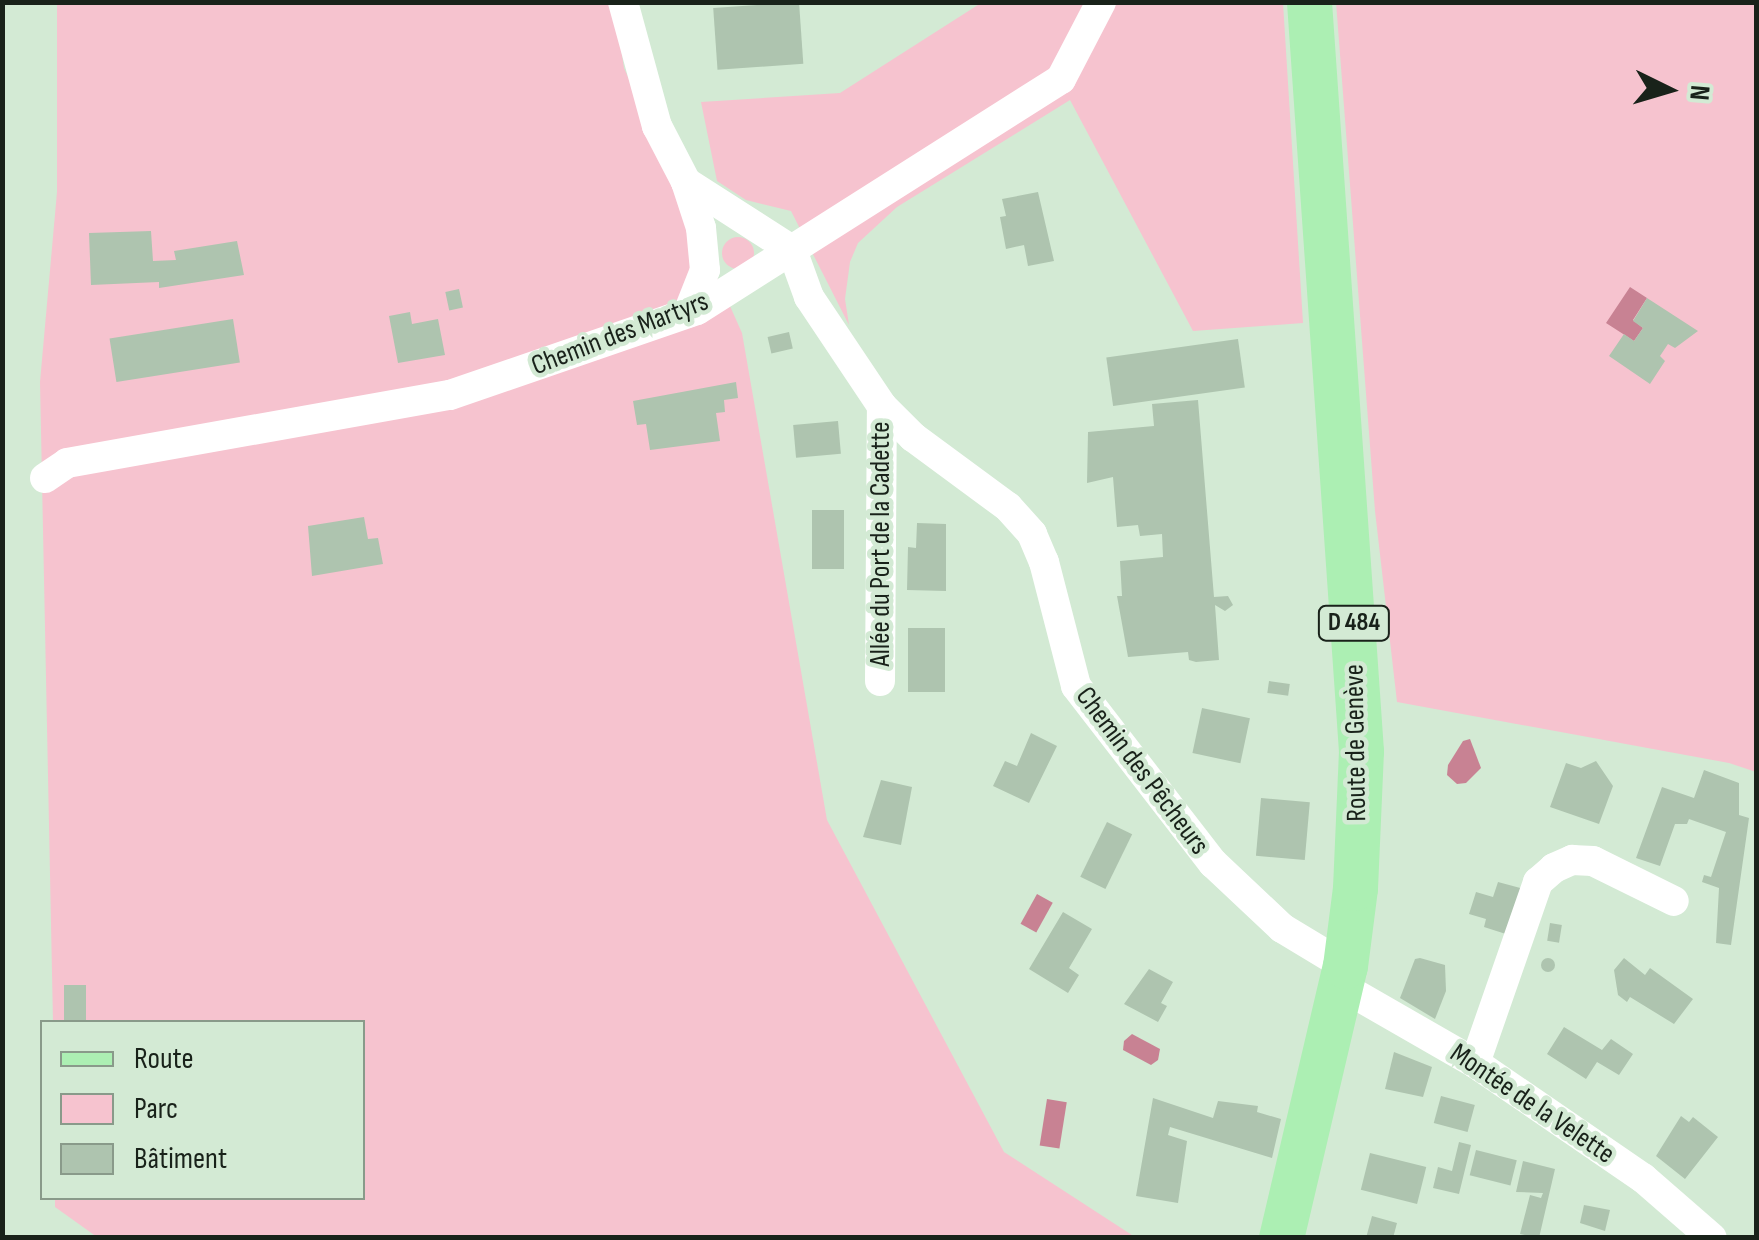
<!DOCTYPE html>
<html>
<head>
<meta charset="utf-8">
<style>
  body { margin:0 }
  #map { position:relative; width:1759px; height:1240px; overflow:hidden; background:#d3ead4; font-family:"Sofia Sans Condensed",sans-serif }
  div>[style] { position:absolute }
  .green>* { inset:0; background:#f6c3cf }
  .round { border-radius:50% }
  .water>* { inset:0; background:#c88293; transform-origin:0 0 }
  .building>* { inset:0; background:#aec4af; transform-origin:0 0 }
  .minor>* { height:30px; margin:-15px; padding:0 15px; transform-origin:15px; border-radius:15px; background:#fff }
  .primary>* { height:45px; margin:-22.5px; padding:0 22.5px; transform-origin:22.5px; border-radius:22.5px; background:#acefb3 }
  span { translate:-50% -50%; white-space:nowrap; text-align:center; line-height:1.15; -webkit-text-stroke:9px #d3ead4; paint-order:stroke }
  .shield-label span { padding:2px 8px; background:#d3ead4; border:2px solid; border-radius:8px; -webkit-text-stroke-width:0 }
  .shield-label { font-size:25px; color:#19221a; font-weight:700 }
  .street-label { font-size:28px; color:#19221a }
  .frame { position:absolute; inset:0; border:5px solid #19221a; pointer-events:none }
  .legend { position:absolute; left:40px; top:1020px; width:325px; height:180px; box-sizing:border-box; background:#d3ead4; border:2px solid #899a8a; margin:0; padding:12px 18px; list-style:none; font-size:30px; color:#19221a }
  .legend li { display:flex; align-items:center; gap:20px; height:50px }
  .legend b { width:50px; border:2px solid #899a8a }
  .north { position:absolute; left:1619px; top:40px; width:100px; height:100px; -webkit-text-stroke:8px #d3ead4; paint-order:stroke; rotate:95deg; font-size:28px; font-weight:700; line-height:40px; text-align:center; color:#19221a }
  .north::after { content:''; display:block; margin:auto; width:35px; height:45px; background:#19221a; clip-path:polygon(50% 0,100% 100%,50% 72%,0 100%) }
</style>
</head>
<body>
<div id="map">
  <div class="green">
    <div style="clip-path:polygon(1336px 2px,1756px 3px,1756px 772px,1729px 763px,1397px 702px,1375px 511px)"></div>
    <div style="clip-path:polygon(57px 3px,614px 3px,624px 68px,742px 333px,827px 820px,1004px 1152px,1135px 1237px,97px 1237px,55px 1207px,55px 1198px,362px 1198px,362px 1022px,53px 1022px,40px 382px,57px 192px)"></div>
    <div style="clip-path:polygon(981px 3px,1283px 3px,1303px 323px,1193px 331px,1070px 100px,897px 207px,858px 243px,850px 262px,845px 299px,849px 325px,791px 211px,746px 200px,717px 181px,701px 102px,840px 93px)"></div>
    <div class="round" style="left:722px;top:237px;width:32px;height:32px"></div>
  </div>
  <div class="water">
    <div style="clip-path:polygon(1630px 287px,1647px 298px,1633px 320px,1643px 328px,1634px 341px,1606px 323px)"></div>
    <div style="clip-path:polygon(1470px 739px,1481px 768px,1466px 783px,1457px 784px,1447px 775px,1448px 765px,1463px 741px)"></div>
    <div style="left:1037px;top:894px;width:18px;height:34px;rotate:29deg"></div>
    <div style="clip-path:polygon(1132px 1034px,1160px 1049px,1158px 1060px,1151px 1065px,1123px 1050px,1124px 1041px)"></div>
    <div style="left:1047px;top:1099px;width:20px;height:47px;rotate:9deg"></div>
  </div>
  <div class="building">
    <div style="left:799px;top:2px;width:62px;height:86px;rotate:86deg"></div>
    <div style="clip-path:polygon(1038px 192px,1054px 261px,1028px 266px,1024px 245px,1006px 249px,1000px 217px,1006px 216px,1002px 199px)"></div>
    <div style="clip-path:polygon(151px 231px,153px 261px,176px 260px,174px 251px,237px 241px,244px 275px,159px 288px,159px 282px,91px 285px,89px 233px)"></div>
    <div style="left:459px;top:289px;width:19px;height:14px;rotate:78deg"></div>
    <div style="clip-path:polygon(1647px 298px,1698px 331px,1675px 348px,1668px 344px,1660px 356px,1665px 361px,1650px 384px,1609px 356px,1624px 334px,1634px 341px,1643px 328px,1633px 321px)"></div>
    <div style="clip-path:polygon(410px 312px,412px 324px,438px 319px,445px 355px,398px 363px,389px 316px)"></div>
    <div style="left:233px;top:319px;width:44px;height:125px;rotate:81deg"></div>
    <div style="left:789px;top:332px;width:17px;height:22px;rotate:77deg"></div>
    <div style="left:1238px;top:339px;width:49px;height:133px;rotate:82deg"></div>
    <div style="clip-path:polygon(736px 382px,738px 398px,724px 400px,725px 412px,716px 413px,720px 441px,650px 450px,646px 424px,637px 425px,633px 401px)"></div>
    <div style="clip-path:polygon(1198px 400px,1214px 597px,1228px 596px,1233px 605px,1225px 611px,1215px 605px,1219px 660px,1196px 662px,1189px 660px,1188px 652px,1128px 657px,1117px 596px,1122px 596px,1120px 561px,1163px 557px,1162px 534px,1140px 536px,1138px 525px,1117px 527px,1113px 477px,1087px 483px,1088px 432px,1154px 426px,1152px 404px)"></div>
    <div style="left:838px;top:421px;width:33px;height:45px;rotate:85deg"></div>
    <div style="left:812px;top:510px;width:32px;height:59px"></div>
    <div style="clip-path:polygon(364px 517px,368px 539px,378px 538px,383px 564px,312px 576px,308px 526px)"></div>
    <div style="clip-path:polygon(917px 523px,946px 524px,946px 591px,907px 590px,908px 547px,916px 548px)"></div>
    <div style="left:908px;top:628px;width:37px;height:64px"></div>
    <div style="left:1269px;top:681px;width:21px;height:12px;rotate:8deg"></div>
    <div style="left:1202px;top:708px;width:49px;height:46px;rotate:12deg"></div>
    <div style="clip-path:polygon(1031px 733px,1057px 746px,1029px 803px,993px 786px,1005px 761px,1017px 766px)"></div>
    <div style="clip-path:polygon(1596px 761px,1613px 786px,1599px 824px,1550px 807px,1566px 763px,1581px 768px)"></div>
    <div style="clip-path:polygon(1704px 770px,1739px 783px,1739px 815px,1749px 818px,1731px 945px,1716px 943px,1719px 888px,1702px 882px,1704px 875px,1711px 877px,1726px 832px,1689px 819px,1687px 824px,1675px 824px,1660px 866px,1636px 858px,1662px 787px,1694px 798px)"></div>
    <div style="clip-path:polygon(881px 780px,912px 787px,901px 845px,863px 837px)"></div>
    <div style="left:1261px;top:798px;width:49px;height:58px;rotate:5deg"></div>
    <div style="left:1107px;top:822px;width:28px;height:61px;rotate:26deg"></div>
    <div style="clip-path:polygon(1498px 882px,1524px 889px,1509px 935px,1484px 927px,1486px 919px,1469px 914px,1476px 892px,1493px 897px)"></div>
    <div style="clip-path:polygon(1063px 912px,1092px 929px,1069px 968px,1079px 975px,1068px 993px,1029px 969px)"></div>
    <div style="left:1550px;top:923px;width:12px;height:18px;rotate:9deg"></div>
    <div class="round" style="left:1541px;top:958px;width:14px;height:14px"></div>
    <div style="clip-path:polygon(1420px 958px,1445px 965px,1446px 991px,1435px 1019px,1400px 998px,1415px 959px)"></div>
    <div style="clip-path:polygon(1624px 958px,1645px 975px,1650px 968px,1693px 999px,1674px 1024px,1630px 997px,1627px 1002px,1618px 995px,1614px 970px)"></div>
    <div style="clip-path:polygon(1149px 969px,1173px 982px,1161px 1003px,1167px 1006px,1158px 1022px,1124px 1004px)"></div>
    <div style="left:64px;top:985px;width:22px;height:37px"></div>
    <div style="clip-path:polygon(1564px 1027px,1602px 1050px,1611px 1039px,1633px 1054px,1619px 1075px,1597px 1062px,1586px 1079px,1547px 1054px)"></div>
    <div style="clip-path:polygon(1394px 1052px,1432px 1067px,1423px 1097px,1385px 1089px)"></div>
    <div style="left:1441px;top:1096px;width:35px;height:28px;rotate:15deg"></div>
    <div style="clip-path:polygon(1153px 1098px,1213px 1118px,1218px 1101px,1258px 1106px,1257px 1112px,1281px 1119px,1272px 1158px,1170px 1127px,1168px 1135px,1187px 1141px,1178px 1203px,1136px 1196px)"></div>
    <div style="clip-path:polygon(1681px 1116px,1689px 1122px,1693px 1117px,1718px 1137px,1685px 1179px,1656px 1156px)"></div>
    <div style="clip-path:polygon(1459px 1142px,1471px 1145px,1459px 1194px,1433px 1188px,1438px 1167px,1452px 1171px)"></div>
    <div style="left:1476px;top:1150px;width:42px;height:26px;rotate:14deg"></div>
    <div style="left:1370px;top:1153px;width:58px;height:38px;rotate:14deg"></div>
    <div style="clip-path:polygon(1523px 1161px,1555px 1169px,1539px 1238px,1520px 1234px,1530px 1195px,1541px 1198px,1543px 1193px,1516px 1192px)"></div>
    <div style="clip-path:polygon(1584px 1205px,1610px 1210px,1605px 1231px,1580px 1223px)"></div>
    <div style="clip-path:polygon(1372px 1216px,1397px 1223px,1393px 1238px,1366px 1238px)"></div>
  </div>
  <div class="minor">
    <div style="left:623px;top:2px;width:129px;rotate:74.7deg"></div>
    <div style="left:657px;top:126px;width:63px;rotate:62.6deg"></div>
    <div style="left:686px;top:182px;width:48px;rotate:71.9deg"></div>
    <div style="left:701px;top:228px;width:42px;rotate:84.6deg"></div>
    <div style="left:705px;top:270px;width:46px;rotate:111.6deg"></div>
    <div style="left:686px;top:182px;width:126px;rotate:32.7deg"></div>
    <div style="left:792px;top:250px;width:50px;rotate:70.1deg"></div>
    <div style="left:809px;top:297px;width:131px;rotate:56.2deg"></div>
    <div style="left:882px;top:406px;width:44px;rotate:45deg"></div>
    <div style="left:913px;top:437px;width:118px;rotate:36.4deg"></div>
    <div style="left:1008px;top:507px;width:36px;rotate:48deg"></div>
    <div style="left:1032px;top:534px;width:30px;rotate:67deg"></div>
    <div style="left:1044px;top:562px;width:128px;rotate:75.5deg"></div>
    <div style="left:1076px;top:686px;width:224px;rotate:52.3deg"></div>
    <div style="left:1213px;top:863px;width:95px;rotate:43.3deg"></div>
    <div style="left:1282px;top:928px;width:74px;rotate:31.1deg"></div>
    <div style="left:45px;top:478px;width:27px;rotate:-34deg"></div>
    <div style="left:67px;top:463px;width:389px;rotate:-10.1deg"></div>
    <div style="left:450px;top:395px;width:261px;rotate:-19deg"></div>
    <div style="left:697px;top:310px;width:431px;rotate:-32.4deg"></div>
    <div style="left:1061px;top:79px;width:87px;rotate:-62.5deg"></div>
    <div style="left:880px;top:681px;width:275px;rotate:-89.6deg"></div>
    <div style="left:1341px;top:986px;width:155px;rotate:29.9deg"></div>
    <div style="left:1475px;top:1063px;width:204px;rotate:34.4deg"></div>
    <div style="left:1643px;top:1178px;width:91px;rotate:41deg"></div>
    <div style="left:1475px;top:1063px;width:192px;rotate:-70.8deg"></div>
    <div style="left:1538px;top:882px;width:21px;rotate:-41deg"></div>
    <div style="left:1554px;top:868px;width:20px;rotate:-24deg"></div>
    <div style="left:1572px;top:860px;width:21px;rotate:3deg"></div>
    <div style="left:1593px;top:861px;width:90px;rotate:26.3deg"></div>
  </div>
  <div class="primary">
    <div style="left:1281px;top:1238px;width:279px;rotate:-76.8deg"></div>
    <div style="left:1345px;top:966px;width:79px;rotate:-82.7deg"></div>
    <div style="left:1355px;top:888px;width:137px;rotate:-87.5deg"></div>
    <div style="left:1361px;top:751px;width:751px;rotate:-93.97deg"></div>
  </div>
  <div class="shield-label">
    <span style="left:1354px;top:623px">D 484</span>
  </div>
  <div class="street-label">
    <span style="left:620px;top:334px;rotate:-21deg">Chemin des Martyrs</span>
    <span style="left:881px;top:544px;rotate:-90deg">Allée du Port de la Cadette</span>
    <span style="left:1356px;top:743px;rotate:-91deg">Route de Genève</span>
    <span style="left:1142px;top:771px;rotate:53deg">Chemin des Pêcheurs</span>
    <span style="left:1532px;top:1104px;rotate:34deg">Montée de la Velette</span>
  </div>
  <div class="frame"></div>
  <ul class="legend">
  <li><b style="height:12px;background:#acefb3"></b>Route</li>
  <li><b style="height:28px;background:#f6c3cf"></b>Parc</li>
  <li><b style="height:28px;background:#aec4af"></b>Bâtiment</li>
  </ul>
  <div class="north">N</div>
</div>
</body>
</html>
